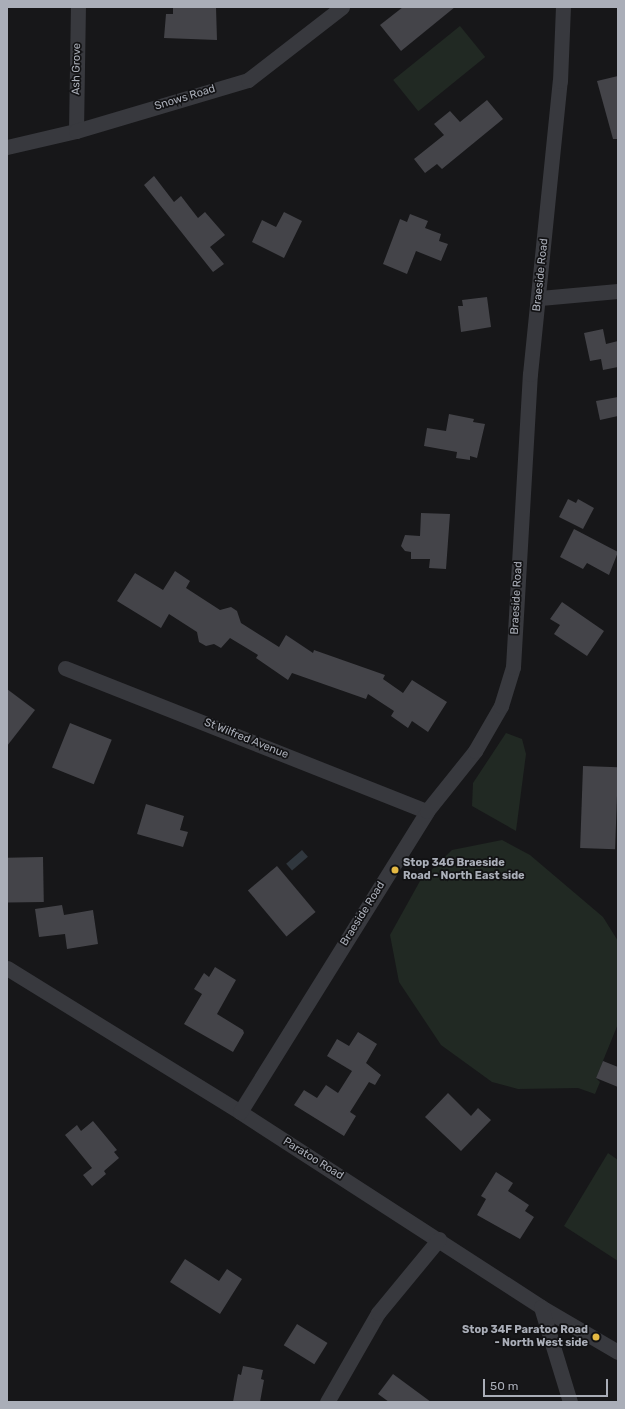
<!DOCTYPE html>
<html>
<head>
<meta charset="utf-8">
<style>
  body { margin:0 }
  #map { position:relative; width:625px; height:1409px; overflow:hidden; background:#171719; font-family:Rubik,sans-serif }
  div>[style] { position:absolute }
  .green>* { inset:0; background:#212923; transform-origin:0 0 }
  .water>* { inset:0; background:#30373e; transform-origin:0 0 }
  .building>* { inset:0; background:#444449; transform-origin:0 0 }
  .street>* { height:15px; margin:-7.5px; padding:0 7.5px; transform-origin:7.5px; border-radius:7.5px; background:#38393e }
  .dots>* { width:11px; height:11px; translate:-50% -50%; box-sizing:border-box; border:2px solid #121214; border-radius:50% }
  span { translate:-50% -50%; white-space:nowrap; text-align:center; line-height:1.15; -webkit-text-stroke:3.5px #121214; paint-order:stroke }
  .street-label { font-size:11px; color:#aaaeb8 }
  .poi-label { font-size:11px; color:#aaaeb8; font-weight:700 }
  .left { translate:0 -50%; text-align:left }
  .right { translate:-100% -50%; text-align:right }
  .frame { position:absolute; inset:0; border:8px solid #aaaeb8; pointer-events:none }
  .scale { position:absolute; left:483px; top:1379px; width:125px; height:18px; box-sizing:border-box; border:2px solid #aaaeb8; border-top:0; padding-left:5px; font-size:12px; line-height:14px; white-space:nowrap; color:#aaaeb8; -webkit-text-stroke:3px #121214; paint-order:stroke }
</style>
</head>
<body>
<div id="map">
  <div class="green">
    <div style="left:460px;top:26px;width:40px;height:86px;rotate:51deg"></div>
    <div style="clip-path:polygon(506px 733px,522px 739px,526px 754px,516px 831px,472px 806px,473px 783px)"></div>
    <div style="clip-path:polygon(502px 840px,530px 855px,603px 917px,618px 941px,618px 1024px,596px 1078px,600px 1082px,595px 1094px,578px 1088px,518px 1089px,492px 1082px,441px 1045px,399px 982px,390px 935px,420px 881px,452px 850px)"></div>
    <div style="clip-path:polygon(608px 1153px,618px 1160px,618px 1261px,564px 1226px)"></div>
  </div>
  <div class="water">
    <div style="left:302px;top:850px;width:9px;height:21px;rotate:49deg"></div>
  </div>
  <div class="building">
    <div style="clip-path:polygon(216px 7px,217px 40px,164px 38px,166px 14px,173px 14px,173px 8px)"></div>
    <div style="clip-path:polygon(403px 7px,455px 7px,401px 51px,380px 25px)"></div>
    <div style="clip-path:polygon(618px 76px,618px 139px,613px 139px,597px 81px)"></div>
    <div style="clip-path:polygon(487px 100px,503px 119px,442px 169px,437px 164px,425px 173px,414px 159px,444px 135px,434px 124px,450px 111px,460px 122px)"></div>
    <div style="clip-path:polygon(154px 176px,174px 202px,181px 196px,198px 218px,205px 212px,225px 235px,210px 247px,224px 264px,213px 272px,144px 185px)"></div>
    <div style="clip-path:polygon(284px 212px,302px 221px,284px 258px,252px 242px,262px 220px,276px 227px)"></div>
    <div style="clip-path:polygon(410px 214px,428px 221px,425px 228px,441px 234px,439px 241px,448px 244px,441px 261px,416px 251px,407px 274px,383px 264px,400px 219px,407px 222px)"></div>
    <div style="clip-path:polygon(487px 297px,491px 327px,461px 332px,458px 306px,463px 306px,462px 300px)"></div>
    <div style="clip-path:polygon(603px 329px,606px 344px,618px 341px,618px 367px,603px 370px,601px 359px,590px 361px,584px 333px)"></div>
    <div style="clip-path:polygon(618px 397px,618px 416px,600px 420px,596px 401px)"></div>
    <div style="clip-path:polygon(449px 414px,474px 419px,473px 422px,485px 424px,477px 458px,470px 456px,470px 460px,456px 458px,457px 452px,424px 446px,427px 428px,446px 431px)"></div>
    <div style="clip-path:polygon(568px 499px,576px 503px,578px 499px,594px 508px,583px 529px,559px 517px)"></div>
    <div style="clip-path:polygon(421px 513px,450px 514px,446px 569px,429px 568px,430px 559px,411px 559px,411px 552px,405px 551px,401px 546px,405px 535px,420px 536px)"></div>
    <div style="clip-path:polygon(574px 529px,618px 552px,609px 575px,587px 563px,583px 569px,560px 557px)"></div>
    <div style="clip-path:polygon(175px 571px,190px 581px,186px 588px,220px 610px,231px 607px,237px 611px,241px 623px,279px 647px,286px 635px,313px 653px,314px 650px,385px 675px,383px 679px,403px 693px,412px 680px,447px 702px,428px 732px,412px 721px,408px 728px,391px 716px,394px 711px,368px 694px,366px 699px,292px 673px,288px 680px,256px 658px,258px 655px,230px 638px,221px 648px,214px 644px,206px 646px,199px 642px,197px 632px,169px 614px,161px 628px,117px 601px,135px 573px,163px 590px)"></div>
    <div style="clip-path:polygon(562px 602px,604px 631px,587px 656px,554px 634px,560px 625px,550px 619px)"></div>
    <div style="clip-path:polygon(7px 689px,35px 710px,7px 746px)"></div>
    <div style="left:70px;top:723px;width:45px;height:48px;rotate:22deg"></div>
    <div style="left:583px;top:766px;width:35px;height:82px;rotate:2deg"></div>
    <div style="clip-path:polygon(146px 804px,184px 816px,180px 830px,188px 832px,183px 847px,137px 834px)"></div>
    <div style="left:43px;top:857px;width:45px;height:36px;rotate:89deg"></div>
    <div style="left:277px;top:866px;width:60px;height:38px;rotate:50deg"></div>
    <div style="clip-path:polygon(62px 905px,64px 915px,93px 910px,98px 944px,67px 949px,65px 934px,39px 937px,35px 909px)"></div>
    <div style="clip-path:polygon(215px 967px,236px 980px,217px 1014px,243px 1030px,244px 1033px,233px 1052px,184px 1024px,202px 994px,194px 989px,204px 973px,209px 977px)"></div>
    <div style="clip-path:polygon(358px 1032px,377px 1044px,366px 1063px,381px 1075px,375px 1085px,369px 1082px,350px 1112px,356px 1116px,344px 1136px,294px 1105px,304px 1090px,317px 1098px,326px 1085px,338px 1093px,352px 1071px,327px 1056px,337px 1039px,349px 1046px)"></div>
    <div style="clip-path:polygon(603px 1061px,618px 1067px,618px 1087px,596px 1078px)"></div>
    <div style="clip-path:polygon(448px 1093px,471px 1116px,478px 1108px,491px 1120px,461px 1151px,425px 1117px)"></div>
    <div style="clip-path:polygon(93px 1121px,117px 1150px,114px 1152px,119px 1158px,104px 1171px,106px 1174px,92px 1186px,83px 1175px,92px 1168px,65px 1135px,77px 1125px,81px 1131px)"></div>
    <div style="clip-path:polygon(496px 1172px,513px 1183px,508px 1191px,529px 1205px,525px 1211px,534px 1217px,520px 1239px,477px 1215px,486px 1199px,481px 1196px)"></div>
    <div style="clip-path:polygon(185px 1259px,219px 1281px,227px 1269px,242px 1279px,220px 1314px,170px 1282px)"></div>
    <div style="left:297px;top:1324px;width:36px;height:25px;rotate:32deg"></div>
    <div style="clip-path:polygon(243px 1366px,263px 1370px,261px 1379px,264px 1380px,260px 1402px,233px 1402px,238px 1374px,241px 1375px)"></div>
    <div style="clip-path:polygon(393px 1374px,431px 1402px,389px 1402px,378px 1394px)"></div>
  </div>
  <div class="street">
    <div style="left:76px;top:131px;width:124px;rotate:-89.1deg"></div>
    <div style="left:7px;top:147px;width:71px;rotate:-13.1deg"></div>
    <div style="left:76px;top:131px;width:179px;rotate:-16.5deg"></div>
    <div style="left:248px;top:80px;width:119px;rotate:-37.8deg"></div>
    <div style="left:540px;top:298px;width:78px;rotate:-5.1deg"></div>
    <div style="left:65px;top:668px;width:389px;rotate:21.6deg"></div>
    <div style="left:7px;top:968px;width:274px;rotate:31.7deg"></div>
    <div style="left:240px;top:1112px;width:359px;rotate:32.9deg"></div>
    <div style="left:541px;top:1307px;width:89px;rotate:30.3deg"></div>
    <div style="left:240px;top:1112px;width:354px;rotate:-58.1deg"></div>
    <div style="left:427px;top:811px;width:77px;rotate:-51.3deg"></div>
    <div style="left:475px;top:751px;width:52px;rotate:-60deg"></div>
    <div style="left:501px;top:706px;width:41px;rotate:-72.9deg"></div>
    <div style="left:513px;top:667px;width:293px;rotate:-86.7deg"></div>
    <div style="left:530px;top:374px;width:295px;rotate:-84.2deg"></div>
    <div style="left:560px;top:81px;width:74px;rotate:-87.7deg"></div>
    <div style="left:541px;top:1307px;width:99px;rotate:73deg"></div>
    <div style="left:327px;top:1402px;width:103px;rotate:-60.2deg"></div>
    <div style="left:378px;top:1313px;width:96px;rotate:-50.5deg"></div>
  </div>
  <div class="dots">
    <div style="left:395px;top:870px;background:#e5b943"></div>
    <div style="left:596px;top:1337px;background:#e5b943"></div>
  </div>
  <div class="street-label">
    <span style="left:77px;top:69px;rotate:-89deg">Ash Grove</span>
    <span style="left:185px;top:98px;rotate:-17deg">Snows Road</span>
    <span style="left:541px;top:275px;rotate:-84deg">Braeside Road</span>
    <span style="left:517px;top:598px;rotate:-87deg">Braeside Road</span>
    <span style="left:246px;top:739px;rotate:22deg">St Wilfred Avenue</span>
    <span style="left:363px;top:914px;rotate:-58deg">Braeside Road</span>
    <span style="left:313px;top:1159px;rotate:32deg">Paratoo Road</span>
  </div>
  <div class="poi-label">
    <span class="left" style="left:403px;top:870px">Stop 34G Braeside<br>Road - North East side</span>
    <span class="right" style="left:588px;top:1337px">Stop 34F Paratoo Road<br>- North West side</span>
  </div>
  <div class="frame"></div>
  <div class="scale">50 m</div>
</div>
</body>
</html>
